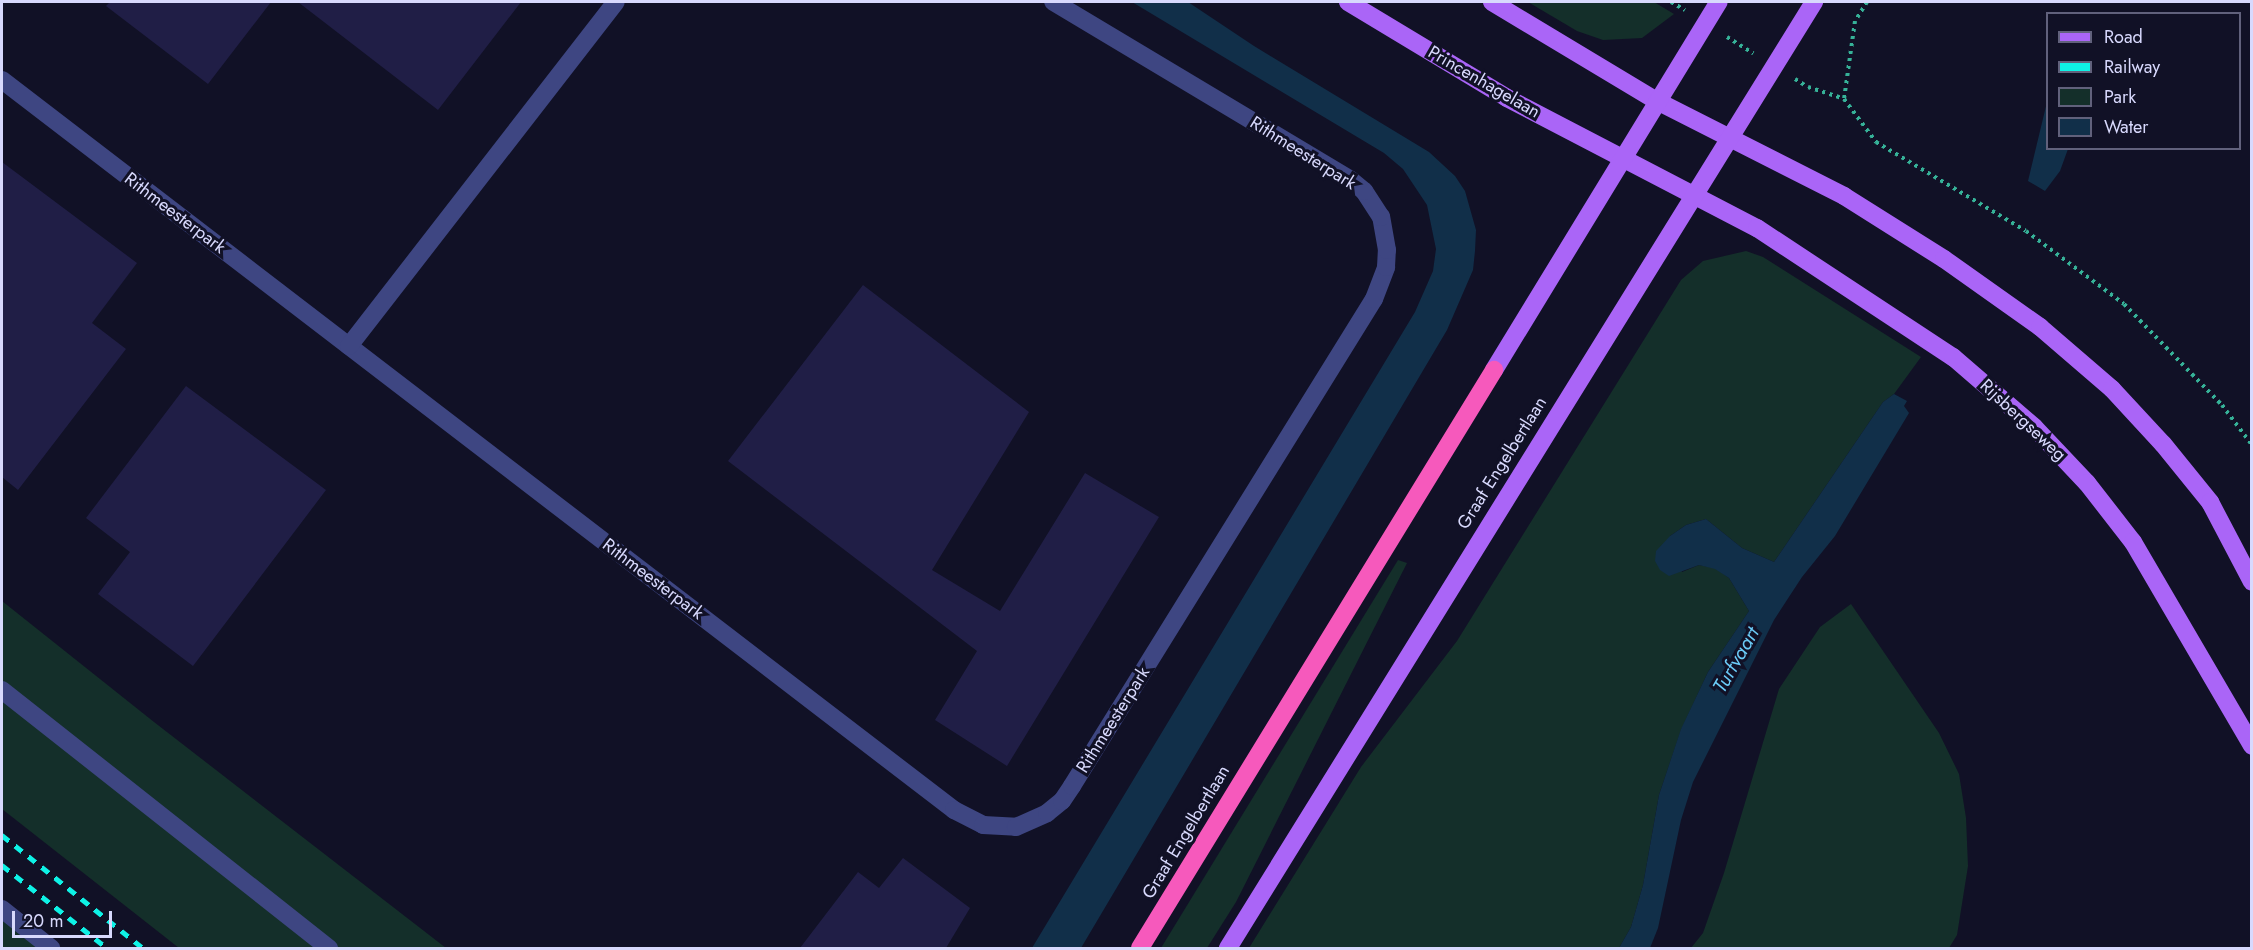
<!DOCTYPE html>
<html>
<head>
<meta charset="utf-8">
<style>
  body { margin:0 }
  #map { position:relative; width:2253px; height:950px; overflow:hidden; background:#111126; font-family:Jost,sans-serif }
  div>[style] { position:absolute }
  .green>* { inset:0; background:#142f2a }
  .water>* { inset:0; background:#112f49 }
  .building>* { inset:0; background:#201e46 }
  .path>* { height:4px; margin-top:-2px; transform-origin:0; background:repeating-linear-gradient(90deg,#36b298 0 3px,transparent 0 7.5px) }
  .minor>* { height:18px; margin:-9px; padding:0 9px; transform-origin:9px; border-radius:9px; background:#3e4682 }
  .major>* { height:18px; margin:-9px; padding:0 9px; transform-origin:9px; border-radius:9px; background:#aa65f7 }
  .highway>* { height:18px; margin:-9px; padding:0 9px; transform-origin:9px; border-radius:9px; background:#f659bc }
  .rail>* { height:4.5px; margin-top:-2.25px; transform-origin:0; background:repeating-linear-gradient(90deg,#0ef2e6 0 9px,transparent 0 17px) }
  span { translate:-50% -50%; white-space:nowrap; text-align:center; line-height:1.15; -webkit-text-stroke:6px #111126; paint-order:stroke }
  .street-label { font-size:18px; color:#d8d9fd }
  .water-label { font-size:20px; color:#6bcbf7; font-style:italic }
  .frame { position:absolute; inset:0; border:3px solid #d8d9fd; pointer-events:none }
  .legend { position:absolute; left:2046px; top:12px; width:195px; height:138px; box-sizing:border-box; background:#111126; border:2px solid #61617c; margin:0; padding:8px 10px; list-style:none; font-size:18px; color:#d8d9fd }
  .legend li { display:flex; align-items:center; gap:12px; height:30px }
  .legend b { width:30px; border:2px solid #61617c }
  .scale { position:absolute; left:12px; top:911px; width:100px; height:27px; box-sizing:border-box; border:3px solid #d8d9fd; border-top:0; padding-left:8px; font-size:18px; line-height:21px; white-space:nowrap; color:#d8d9fd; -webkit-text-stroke:4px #111126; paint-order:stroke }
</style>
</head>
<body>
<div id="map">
  <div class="green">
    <div style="clip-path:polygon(1528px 2px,1654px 2px,1674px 14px,1642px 38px,1603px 40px,1577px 31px)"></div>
    <div style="clip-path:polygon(1746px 251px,1763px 257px,1921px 357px,1894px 394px,1883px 402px,1774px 562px,1742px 548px,1706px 519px,1686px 525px,1670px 536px,1682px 572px,1699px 565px,1715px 568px,1729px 578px,1749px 611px,1708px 672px,1681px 730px,1659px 795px,1643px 885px,1631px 927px,1619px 948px,1249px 948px,1361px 767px,1457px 641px,1681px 280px,1703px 261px)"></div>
    <div style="clip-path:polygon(1398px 560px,1407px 563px,1236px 902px,1207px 948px,1161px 948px)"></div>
    <div style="clip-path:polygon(2px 601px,154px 722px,446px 948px,339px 948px,2px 682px)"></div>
    <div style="clip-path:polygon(1851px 604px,1939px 733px,1959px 774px,1966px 818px,1968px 866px,1957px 935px,1949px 948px,1691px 948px,1703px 933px,1724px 873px,1779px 689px,1820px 627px)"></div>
    <div style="clip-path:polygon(2px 699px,317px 948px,179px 948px,2px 809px)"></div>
    <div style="clip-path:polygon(2px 919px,38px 948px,2px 948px)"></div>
  </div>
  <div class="water">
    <div style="clip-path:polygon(1132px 2px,1188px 2px,1254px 46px,1429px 152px,1455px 176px,1465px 191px,1476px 230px,1475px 251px,1473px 270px,1447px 330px,1081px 948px,1032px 948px,1415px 312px,1433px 271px,1436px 249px,1427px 205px,1403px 169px,1384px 153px)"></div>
    <div style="clip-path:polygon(2047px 102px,2048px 148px,2068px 149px,2060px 171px,2045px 191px,2028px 181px)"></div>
    <div style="clip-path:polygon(1894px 394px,1907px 401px,1904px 406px,1909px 413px,1835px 536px,1802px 577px,1774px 620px,1693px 782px,1681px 820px,1658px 928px,1650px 948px,1619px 948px,1631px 927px,1643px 885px,1659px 795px,1681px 729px,1708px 672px,1749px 611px,1729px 578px,1715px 569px,1699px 565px,1669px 576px,1660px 570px,1655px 561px,1656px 551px,1670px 536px,1686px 525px,1706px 519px,1742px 548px,1774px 562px,1883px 402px)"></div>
  </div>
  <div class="building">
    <div style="clip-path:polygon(110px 2px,271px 2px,208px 84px,106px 6px)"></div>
    <div style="clip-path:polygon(298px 2px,521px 2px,438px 110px)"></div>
    <div style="clip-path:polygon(2px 162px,137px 263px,92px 323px,126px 349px,18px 490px,2px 477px)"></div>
    <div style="clip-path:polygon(863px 285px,1029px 412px,932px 570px,1000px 611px,1085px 473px,1159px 517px,1007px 766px,935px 720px,977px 651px,728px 461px)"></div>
    <div style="clip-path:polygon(186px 386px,326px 490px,193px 666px,98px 594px,130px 552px,86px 518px)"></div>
    <div style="clip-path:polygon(903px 858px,970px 908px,946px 948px,800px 948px,858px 872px,879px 888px)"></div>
  </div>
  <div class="path">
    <div style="left:1671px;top:2px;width:16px;rotate:30deg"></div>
    <div style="left:1867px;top:2px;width:22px;rotate:122deg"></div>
    <div style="left:1855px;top:21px;width:79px;rotate:98deg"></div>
    <div style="left:1844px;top:99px;width:54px;rotate:53.3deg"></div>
    <div style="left:1876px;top:142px;width:174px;rotate:30.7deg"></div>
    <div style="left:2026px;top:231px;width:122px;rotate:36.7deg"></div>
    <div style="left:2124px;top:304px;width:141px;rotate:45.9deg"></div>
    <div style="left:2222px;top:405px;width:50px;rotate:53.1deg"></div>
    <div style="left:1727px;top:37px;width:31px;rotate:32deg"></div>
    <div style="left:1795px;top:79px;width:15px;rotate:32deg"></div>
    <div style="left:1808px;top:87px;width:38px;rotate:18deg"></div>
  </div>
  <div class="minor">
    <div style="left:2px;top:80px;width:1200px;rotate:37.48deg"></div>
    <div style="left:954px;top:810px;width:33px;rotate:27deg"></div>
    <div style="left:983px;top:825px;width:33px;rotate:3deg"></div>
    <div style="left:1016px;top:827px;width:34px;rotate:-24deg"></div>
    <div style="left:1047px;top:813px;width:19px;rotate:-39deg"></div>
    <div style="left:1062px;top:801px;width:18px;rotate:-56deg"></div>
    <div style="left:1072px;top:786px;width:573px;rotate:-58.2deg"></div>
    <div style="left:1374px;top:299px;width:34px;rotate:-69deg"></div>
    <div style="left:1386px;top:267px;width:17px;rotate:-87deg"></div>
    <div style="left:1387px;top:250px;width:34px;rotate:-100deg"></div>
    <div style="left:1381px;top:217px;width:31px;rotate:-123deg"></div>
    <div style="left:1364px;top:191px;width:17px;rotate:-140deg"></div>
    <div style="left:1351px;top:180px;width:347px;rotate:-149.1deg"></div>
    <div style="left:349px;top:346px;width:435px;rotate:-52.2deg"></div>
    <div style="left:2px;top:690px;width:417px;rotate:38.3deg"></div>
    <div style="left:2px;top:909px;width:63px;rotate:38.5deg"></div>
  </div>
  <div class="major">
    <div style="left:1348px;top:2px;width:186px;rotate:31.1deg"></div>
    <div style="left:1507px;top:98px;width:282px;rotate:27.5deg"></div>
    <div style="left:1757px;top:228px;width:235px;rotate:33.4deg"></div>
    <div style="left:1953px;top:357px;width:107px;rotate:40.8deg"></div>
    <div style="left:2034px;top:427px;width:77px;rotate:46.6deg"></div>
    <div style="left:2087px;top:483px;width:75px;rotate:52.1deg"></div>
    <div style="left:2133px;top:542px;width:236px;rotate:59.7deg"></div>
    <div style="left:1492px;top:2px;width:192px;rotate:31deg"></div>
    <div style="left:1657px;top:101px;width:210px;rotate:26.9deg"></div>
    <div style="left:1844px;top:196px;width:118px;rotate:32.2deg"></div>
    <div style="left:1944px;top:259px;width:118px;rotate:35.3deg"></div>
    <div style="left:2040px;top:327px;width:95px;rotate:40.7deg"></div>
    <div style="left:2112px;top:389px;width:75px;rotate:47.2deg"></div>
    <div style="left:2163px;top:444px;width:75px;rotate:51deg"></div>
    <div style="left:2210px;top:502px;width:90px;rotate:62.3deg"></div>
    <div style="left:1494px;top:370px;width:431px;rotate:-58.6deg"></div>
    <div style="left:1228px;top:948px;width:1113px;rotate:-58.22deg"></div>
  </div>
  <div class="highway">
    <div style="left:1140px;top:948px;width:678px;rotate:-58.51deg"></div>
  </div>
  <div class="rail">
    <div style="left:2px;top:835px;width:181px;rotate:38.7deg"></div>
    <div style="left:2px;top:865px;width:134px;rotate:38.3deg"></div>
  </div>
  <div class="street-label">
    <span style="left:1484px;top:82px;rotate:30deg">Princenhagelaan</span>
    <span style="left:1303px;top:153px;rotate:32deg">Rithmeesterpark</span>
    <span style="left:175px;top:213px;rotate:37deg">Rithmeesterpark</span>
    <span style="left:2023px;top:420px;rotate:43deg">Rijsbergseweg</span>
    <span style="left:1502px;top:463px;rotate:-58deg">Graaf Engelbertlaan</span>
    <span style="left:653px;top:579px;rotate:37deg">Rithmeesterpark</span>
    <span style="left:1113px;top:720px;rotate:-58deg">Rithmeesterpark</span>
    <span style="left:1186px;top:832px;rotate:-59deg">Graaf Engelbertlaan</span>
  </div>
  <div class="water-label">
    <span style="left:1736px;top:660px;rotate:-60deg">Turfvaart</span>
  </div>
  <div class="frame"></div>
  <ul class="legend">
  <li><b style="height:8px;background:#aa65f7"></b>Road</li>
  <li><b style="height:8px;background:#0ef2e6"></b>Railway</li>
  <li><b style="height:16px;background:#142f2a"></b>Park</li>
  <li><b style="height:16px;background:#112f49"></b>Water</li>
  </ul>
  <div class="scale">20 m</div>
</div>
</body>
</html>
